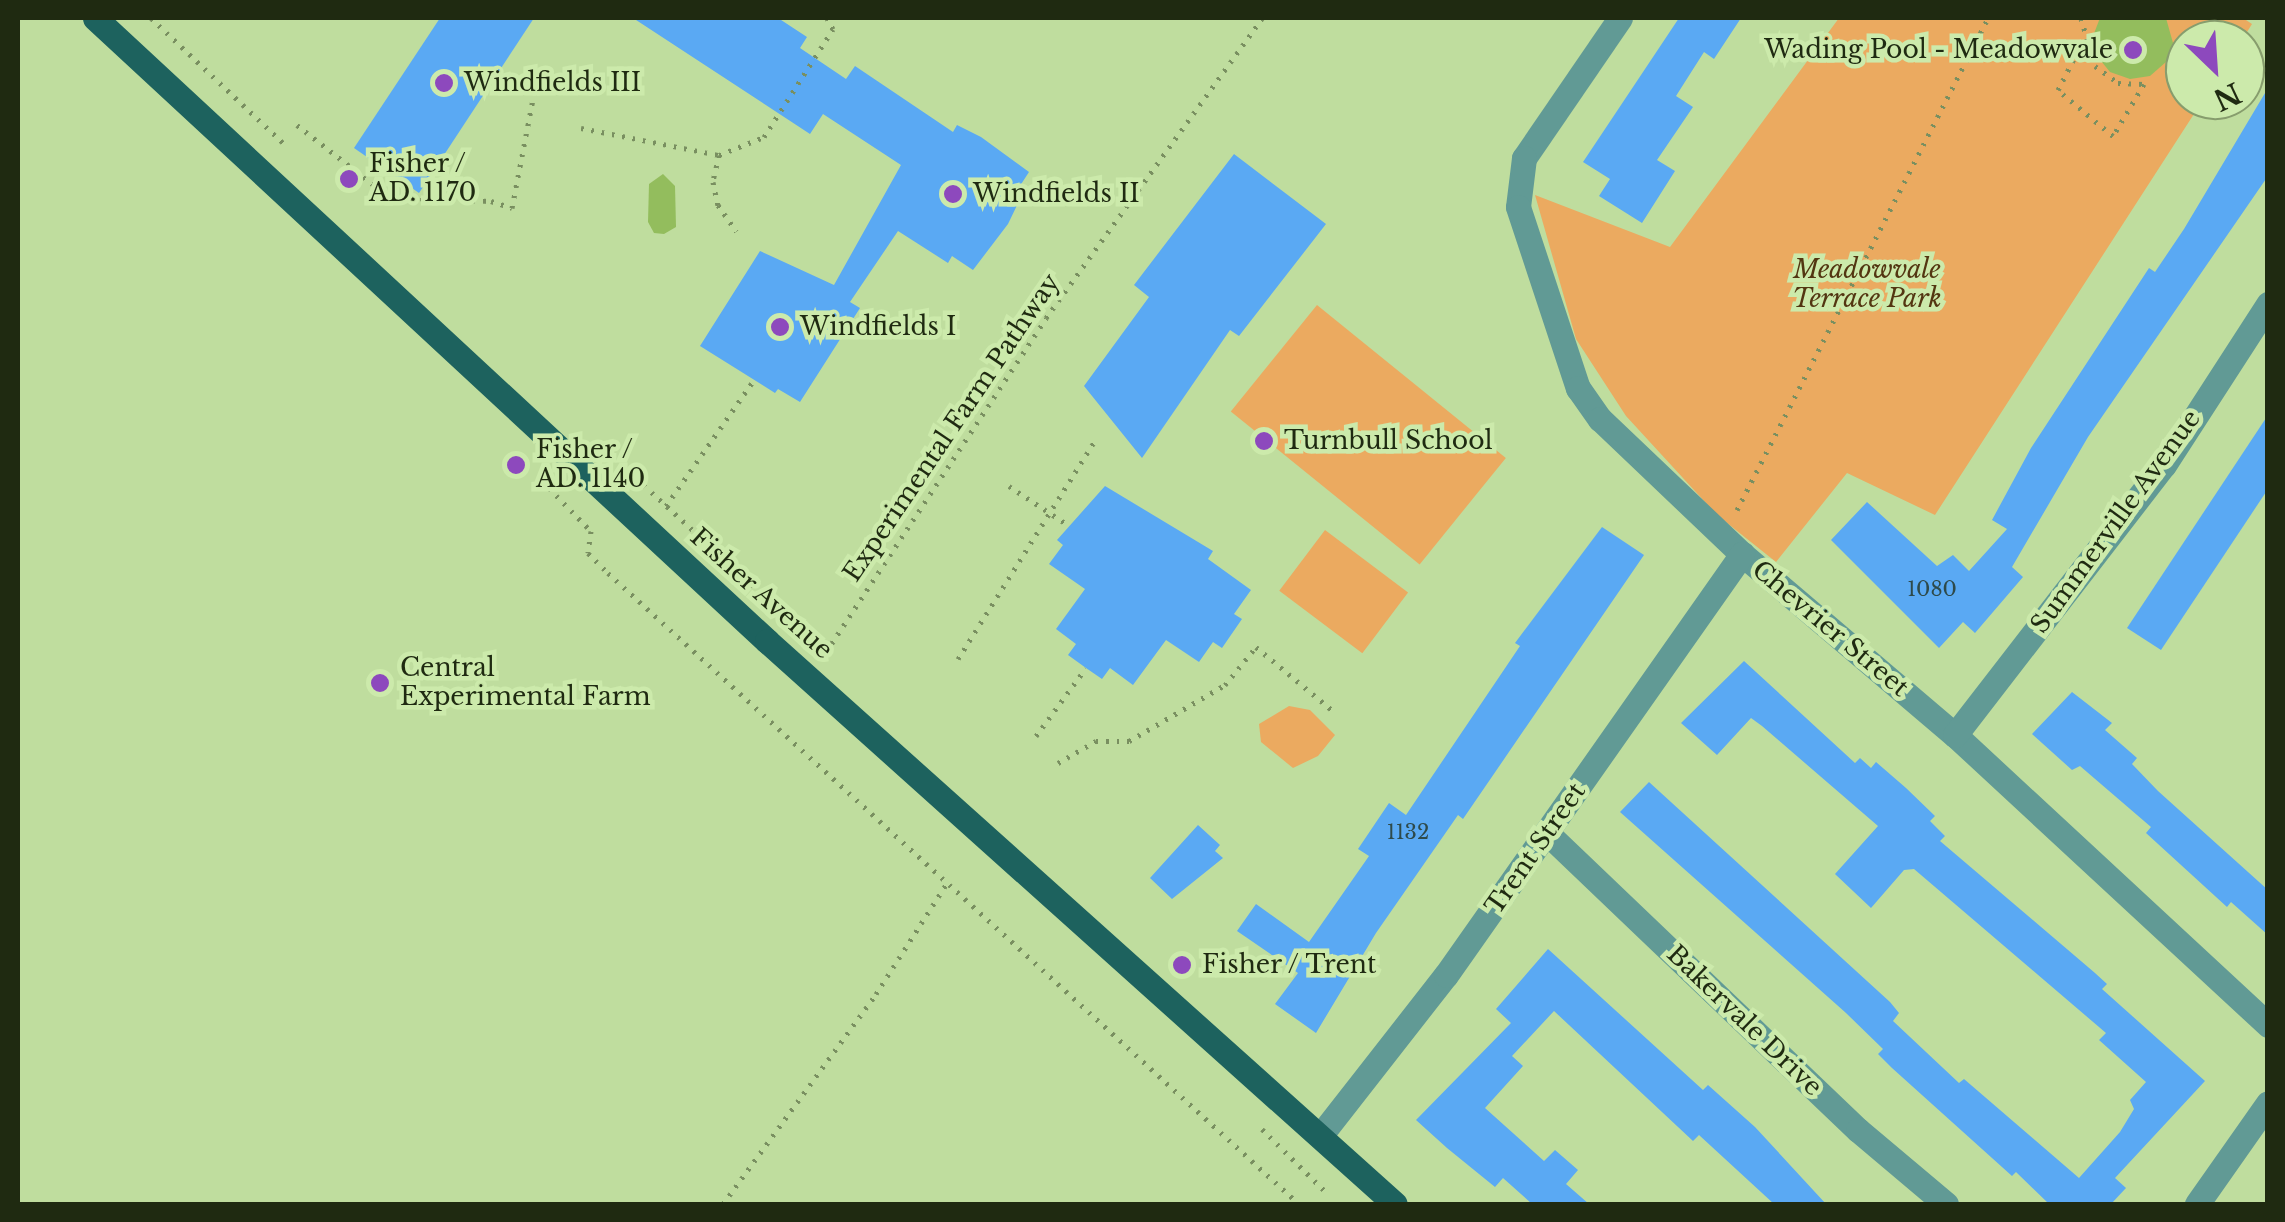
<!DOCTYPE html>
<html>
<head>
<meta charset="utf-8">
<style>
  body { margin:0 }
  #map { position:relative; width:2285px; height:1222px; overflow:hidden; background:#bfdd9e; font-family:"Libre Baskerville",serif }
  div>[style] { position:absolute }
  .green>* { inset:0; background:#ebaa60; transform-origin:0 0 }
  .water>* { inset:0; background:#93bd5d }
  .building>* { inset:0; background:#5aa9f3 }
  .path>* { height:5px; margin-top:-2.5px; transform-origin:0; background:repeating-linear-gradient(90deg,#798f60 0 2.5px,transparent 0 10.5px) }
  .minor>* { height:25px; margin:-12.5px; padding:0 12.5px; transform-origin:12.5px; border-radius:12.5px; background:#619a95 }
  .major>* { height:25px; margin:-12.5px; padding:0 12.5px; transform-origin:12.5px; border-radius:12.5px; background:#1d625e }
  .dots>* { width:28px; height:28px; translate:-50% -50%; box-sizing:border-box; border:5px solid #cceaab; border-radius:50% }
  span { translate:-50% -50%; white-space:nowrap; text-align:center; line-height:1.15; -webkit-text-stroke:9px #cceaab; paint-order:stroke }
  .number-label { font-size:20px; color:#2e4a4a }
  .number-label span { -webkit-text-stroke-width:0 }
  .poi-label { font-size:25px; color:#1f2a11 }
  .right { translate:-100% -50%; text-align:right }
  .left { translate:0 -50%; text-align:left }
  .park-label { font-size:25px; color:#533611; font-style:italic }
  .street-label { font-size:25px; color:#1f2a11 }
  .frame { position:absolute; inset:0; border:20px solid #1f2a11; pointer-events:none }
  .north { position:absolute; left:2165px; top:20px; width:100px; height:100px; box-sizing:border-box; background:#cceaab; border:2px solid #879d6d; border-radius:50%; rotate:155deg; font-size:28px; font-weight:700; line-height:40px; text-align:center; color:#1f2a11 }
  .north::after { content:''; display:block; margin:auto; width:35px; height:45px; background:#8d49bd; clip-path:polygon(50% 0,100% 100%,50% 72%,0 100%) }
</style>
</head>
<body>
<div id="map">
  <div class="green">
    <div style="clip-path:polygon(1839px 18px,2243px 18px,2252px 24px,2242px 40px,2185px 40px,2185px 100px,2203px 100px,1935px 515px,1847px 473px,1776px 562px,1717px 515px,1626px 416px,1576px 339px,1535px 195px,1670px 247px)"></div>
    <div style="left:1317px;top:305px;width:243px;height:137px;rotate:39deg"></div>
    <div style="left:1325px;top:530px;width:104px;height:76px;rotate:37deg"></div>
    <div style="clip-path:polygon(1289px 706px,1310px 710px,1335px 735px,1318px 756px,1293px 768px,1261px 742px,1259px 724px)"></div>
  </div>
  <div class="water">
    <div style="clip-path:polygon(2100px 18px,2166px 18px,2173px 43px,2166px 62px,2150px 76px,2130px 79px,2110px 72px,2097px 56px,2093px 36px)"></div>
    <div style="clip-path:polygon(663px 174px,675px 186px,676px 227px,664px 234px,654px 233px,648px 222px,649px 184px)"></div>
  </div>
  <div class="building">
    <div style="clip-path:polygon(440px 18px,534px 18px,419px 193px,354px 148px)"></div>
    <div style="clip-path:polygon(633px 18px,778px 18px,807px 37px,800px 48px,846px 79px,855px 66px,953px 132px,957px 125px,981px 137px,1029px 172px,1014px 195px,1020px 199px,1008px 224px,973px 270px,952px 256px,948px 263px,898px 231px,850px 302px,860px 308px,800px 402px,778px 389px,775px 393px,700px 346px,760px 251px,834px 285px,901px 165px,823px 114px,810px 134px)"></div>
    <div style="clip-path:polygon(1679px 18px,1741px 18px,1714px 59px,1704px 52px,1676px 96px,1693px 107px,1657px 160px,1675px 171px,1642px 223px,1599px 196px,1610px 179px,1583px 162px)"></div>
    <div style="clip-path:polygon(2268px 88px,2268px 176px,2088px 437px,2012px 567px,2023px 577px,1975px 633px,1963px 622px,1939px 648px,1831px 540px,1867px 502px,1937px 566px,1953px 555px,1969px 571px,2007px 529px,1992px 520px,2031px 448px,2149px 268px,2155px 272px,2184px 229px)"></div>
    <div style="clip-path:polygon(1234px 154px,1326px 224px,1239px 336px,1230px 330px,1142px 458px,1084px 386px,1149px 297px,1134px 285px)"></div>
    <div style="clip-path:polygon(2268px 415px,2268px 489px,2161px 650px,2127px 628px)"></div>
    <div style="clip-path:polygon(1105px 486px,1213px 551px,1208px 559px,1251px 590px,1234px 614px,1242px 619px,1222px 648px,1213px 642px,1199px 662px,1166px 640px,1133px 685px,1110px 668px,1102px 679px,1086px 668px,1068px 655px,1076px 644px,1056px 629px,1085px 589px,1049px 564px,1063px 545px,1057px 540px)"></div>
    <div style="clip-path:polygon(1602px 527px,1644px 555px,1463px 819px,1458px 815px,1376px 933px,1316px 1033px,1275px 1004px,1298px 973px,1237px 931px,1256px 904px,1309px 942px,1369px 856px,1358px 849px,1389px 803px,1406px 815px,1520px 646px,1515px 643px)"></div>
    <div style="clip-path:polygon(1744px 661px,1855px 763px,1860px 758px,1871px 768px,1876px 762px,1906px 788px,1935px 816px,1930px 821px,1945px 836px,1940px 841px,2095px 973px,2107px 984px,2102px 989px,2205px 1081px,2115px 1178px,2126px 1188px,2111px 1204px,2049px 1204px,2016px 1172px,2012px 1176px,1892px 1068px,1878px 1054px,1883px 1049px,1846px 1013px,1620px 812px,1649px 782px,1890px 1002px,1899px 1013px,1893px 1021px,1959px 1083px,1964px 1079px,2079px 1178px,2120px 1132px,2134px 1109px,2130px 1100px,2146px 1082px,2099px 1040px,2106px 1033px,1914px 869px,1904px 870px,1871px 908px,1835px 874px,1878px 826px,1762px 726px,1751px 718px,1717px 755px,1681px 723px)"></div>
    <div style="clip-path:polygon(2072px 692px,2112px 723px,2105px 730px,2137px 758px,2132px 764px,2158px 791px,2268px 890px,2268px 935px,2231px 902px,2227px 907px,2146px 833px,2151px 827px,2080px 766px,2072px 770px,2032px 734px)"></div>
    <div style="clip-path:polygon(1198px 825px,1220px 845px,1215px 851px,1223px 858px,1172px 899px,1150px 878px)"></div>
    <div style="clip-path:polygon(1548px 949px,1703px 1090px,1708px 1085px,1755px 1127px,1826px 1204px,1774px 1204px,1699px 1135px,1693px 1141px,1554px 1011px,1512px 1056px,1523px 1066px,1485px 1108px,1544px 1161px,1555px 1150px,1578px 1170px,1566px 1184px,1589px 1204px,1532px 1204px,1503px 1178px,1495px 1187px,1447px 1148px,1416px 1120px,1511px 1023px,1496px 1009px)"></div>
  </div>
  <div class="path">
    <div style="left:151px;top:18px;width:182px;rotate:43.4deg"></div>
    <div style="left:2081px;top:18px;width:50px;rotate:73.7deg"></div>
    <div style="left:2095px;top:66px;width:29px;rotate:36deg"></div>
    <div style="left:2118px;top:83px;width:26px;rotate:2deg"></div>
    <div style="left:2144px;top:84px;width:61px;rotate:120.8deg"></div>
    <div style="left:2113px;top:136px;width:72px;rotate:-140.1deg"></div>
    <div style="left:2058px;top:90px;width:59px;rotate:-63deg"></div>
    <div style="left:297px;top:125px;width:117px;rotate:38deg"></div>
    <div style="left:389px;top:197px;width:102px;rotate:2.2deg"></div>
    <div style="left:491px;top:201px;width:22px;rotate:18deg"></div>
    <div style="left:512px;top:208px;width:127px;rotate:-79.1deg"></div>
    <div style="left:536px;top:83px;width:12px;rotate:-24deg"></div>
    <div style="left:581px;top:128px;width:141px;rotate:11.1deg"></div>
    <div style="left:719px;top:155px;width:48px;rotate:-21.8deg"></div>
    <div style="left:764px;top:137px;width:128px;rotate:-57.4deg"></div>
    <div style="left:833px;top:29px;width:13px;rotate:-119deg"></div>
    <div style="left:719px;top:155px;width:28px;rotate:103deg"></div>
    <div style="left:713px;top:182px;width:24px;rotate:78deg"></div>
    <div style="left:718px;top:205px;width:32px;rotate:55deg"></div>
    <div style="left:636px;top:478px;width:258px;rotate:42.5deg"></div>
    <div style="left:826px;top:652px;width:400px;rotate:-56.6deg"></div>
    <div style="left:1046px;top:318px;width:370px;rotate:-54.2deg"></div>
    <div style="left:1009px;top:486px;width:71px;rotate:33.5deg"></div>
    <div style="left:549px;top:488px;width:60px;rotate:45.7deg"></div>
    <div style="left:591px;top:531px;width:22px;rotate:98deg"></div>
    <div style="left:588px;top:553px;width:28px;rotate:45deg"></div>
    <div style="left:608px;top:573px;width:936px;rotate:42.4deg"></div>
    <div style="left:666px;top:506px;width:154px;rotate:-55.1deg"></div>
    <div style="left:1737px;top:510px;width:552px;rotate:-62.97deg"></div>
    <div style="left:958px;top:659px;width:257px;rotate:-57.9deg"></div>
    <div style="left:1036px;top:736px;width:84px;rotate:-53.7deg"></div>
    <div style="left:1058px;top:763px;width:44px;rotate:-30.1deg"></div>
    <div style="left:1096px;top:741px;width:33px"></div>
    <div style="left:1129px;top:741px;width:111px;rotate:-30.3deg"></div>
    <div style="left:1225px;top:685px;width:49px;rotate:-50.8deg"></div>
    <div style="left:1256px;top:647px;width:99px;rotate:39.7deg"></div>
    <div style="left:1262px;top:1129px;width:91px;rotate:44.6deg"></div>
    <div style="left:723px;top:1204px;width:260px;rotate:-53.9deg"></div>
    <div style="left:876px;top:994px;width:132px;rotate:-57.4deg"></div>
  </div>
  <div class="minor">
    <div style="left:1620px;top:18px;width:170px;rotate:124.4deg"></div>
    <div style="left:1524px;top:158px;width:49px;rotate:97deg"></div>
    <div style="left:1518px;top:207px;width:191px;rotate:71.7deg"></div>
    <div style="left:1578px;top:388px;width:38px;rotate:55deg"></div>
    <div style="left:1600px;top:419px;width:196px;rotate:43.6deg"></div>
    <div style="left:1742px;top:554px;width:280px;rotate:40.4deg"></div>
    <div style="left:1955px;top:735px;width:427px;rotate:42.8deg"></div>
    <div style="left:1955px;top:735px;width:341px;rotate:-52.3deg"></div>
    <div style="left:2164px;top:465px;width:192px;rotate:-57.1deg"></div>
    <div style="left:1547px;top:833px;width:430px;rotate:43.7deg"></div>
    <div style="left:1858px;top:1130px;width:115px;rotate:40.1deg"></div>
    <div style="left:1320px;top:1136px;width:204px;rotate:-52deg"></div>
    <div style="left:1446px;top:975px;width:515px;rotate:-54.89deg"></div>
    <div style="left:2197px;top:1204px;width:123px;rotate:-54.9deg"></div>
  </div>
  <div class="major">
    <div style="left:95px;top:18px;width:916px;rotate:42.83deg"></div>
    <div style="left:767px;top:641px;width:843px;rotate:41.88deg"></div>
  </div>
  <div class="dots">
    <div style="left:2133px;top:50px;background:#8d49bd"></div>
    <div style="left:444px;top:83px;background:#8d49bd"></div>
    <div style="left:349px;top:179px;background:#8d49bd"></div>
    <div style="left:953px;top:194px;background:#8d49bd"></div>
    <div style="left:780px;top:327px;background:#8d49bd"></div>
    <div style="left:1264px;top:441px;background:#8d49bd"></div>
    <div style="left:516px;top:465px;background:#8d49bd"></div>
    <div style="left:380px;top:683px;background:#8d49bd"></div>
    <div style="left:1182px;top:965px;background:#8d49bd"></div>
  </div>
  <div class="number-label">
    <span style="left:1932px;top:589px">1080</span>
    <span style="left:1408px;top:832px">1132</span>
  </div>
  <div class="poi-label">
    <span class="right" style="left:2113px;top:50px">Wading Pool - Meadowvale</span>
    <span class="left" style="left:464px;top:83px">Windfields III</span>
    <span class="left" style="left:369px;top:179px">Fisher /<br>AD. 1170</span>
    <span class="left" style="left:973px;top:194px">Windfields II</span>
    <span class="left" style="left:800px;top:327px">Windfields I</span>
    <span class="left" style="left:1284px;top:441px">Turnbull School</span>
    <span class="left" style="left:536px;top:465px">Fisher /<br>AD. 1140</span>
    <span class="left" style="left:400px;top:683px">Central<br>Experimental Farm</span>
    <span class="left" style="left:1202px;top:965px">Fisher / Trent</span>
  </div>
  <div class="park-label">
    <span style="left:1867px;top:285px">Meadowvale<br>Terrace Park</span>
  </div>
  <div class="street-label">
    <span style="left:952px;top:428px;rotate:-56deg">Experimental Farm Pathway</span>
    <span style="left:2116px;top:522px;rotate:-54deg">Summerville Avenue</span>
    <span style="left:761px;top:594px;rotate:42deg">Fisher Avenue</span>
    <span style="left:1830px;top:629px;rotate:40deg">Chevrier Street</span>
    <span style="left:1536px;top:849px;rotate:-55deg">Trent Street</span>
    <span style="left:1744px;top:1021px;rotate:44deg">Bakervale Drive</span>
  </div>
  <div class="frame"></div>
  <div class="north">N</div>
</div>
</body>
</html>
